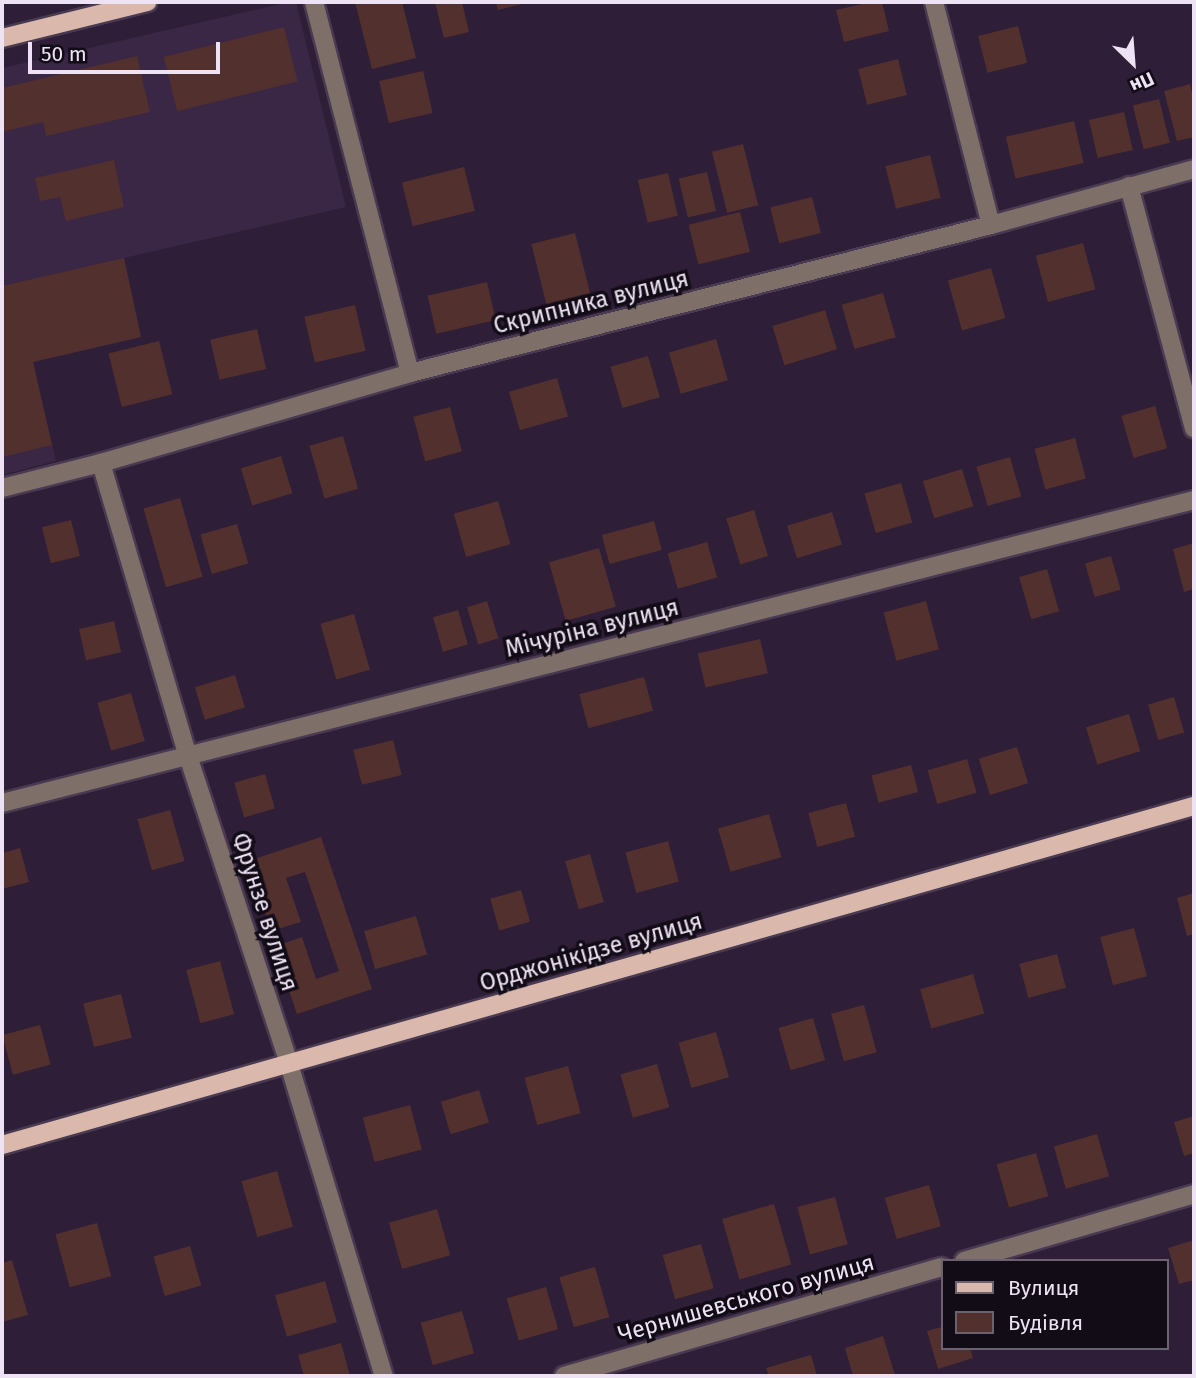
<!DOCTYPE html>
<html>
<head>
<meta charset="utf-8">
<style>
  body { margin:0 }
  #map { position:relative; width:1196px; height:1378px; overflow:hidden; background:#2e1e37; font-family:"Fira Sans",sans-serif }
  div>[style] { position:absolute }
  .built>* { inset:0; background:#3a2645 }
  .building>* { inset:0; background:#52302e; transform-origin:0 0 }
  .roads { filter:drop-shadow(2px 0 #493a51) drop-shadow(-2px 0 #493a51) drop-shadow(0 2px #493a51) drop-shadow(0 -2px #493a51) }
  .minor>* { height:18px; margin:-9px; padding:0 9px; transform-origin:9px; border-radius:9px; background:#7f6f69 }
  .major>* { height:18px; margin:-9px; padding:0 9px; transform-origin:9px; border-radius:9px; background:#dab9ac }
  span { translate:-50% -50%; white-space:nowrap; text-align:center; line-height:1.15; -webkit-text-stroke:7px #120c17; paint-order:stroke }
  .street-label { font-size:23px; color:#ede3f4 }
  .frame { position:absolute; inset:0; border:4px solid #ede3f4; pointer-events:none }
  .legend { position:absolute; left:941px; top:1259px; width:228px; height:91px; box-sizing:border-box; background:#120c17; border:2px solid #6a626f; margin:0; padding:9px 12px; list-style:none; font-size:21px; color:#ede3f4 }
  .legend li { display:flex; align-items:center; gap:14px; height:35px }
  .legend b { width:35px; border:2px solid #6a626f }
  .north { position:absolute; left:1098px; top:28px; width:70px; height:70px; -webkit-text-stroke:5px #120c17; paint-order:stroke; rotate:155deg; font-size:19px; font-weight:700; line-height:28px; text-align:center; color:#ede3f4 }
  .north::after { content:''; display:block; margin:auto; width:24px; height:32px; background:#ede3f4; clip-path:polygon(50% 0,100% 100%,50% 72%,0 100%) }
  .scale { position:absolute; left:28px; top:42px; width:192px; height:32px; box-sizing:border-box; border:4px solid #ede3f4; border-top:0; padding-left:9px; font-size:21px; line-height:24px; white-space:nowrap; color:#ede3f4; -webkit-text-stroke:5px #120c17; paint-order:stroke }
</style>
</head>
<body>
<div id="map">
  <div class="built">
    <div style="clip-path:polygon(289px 2px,296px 2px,346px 207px,124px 258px,141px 337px,33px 362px,56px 461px,2px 475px,2px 68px)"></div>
  </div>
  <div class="building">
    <div style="clip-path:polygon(355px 2px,402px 2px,416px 58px,372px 69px)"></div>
    <div style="clip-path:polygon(435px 2px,462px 2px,469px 32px,444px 38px)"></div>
    <div style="clip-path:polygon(496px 2px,525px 2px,526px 3px,498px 10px)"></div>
    <div style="clip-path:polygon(871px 2px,882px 2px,889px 31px,844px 42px,836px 10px)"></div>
    <div style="left:1018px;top:26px;width:38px;height:41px;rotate:76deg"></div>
    <div style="left:284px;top:27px;width:56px;height:124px;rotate:76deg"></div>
    <div style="clip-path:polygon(137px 56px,150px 112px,46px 136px,43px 122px,2px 132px,2px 88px)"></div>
    <div style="left:898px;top:59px;width:37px;height:41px;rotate:76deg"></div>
    <div style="left:423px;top:71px;width:43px;height:45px;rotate:77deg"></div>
    <div style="clip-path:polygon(1190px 84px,1194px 101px,1194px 137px,1177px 141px,1164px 91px)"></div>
    <div style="left:1159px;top:99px;width:45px;height:27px;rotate:76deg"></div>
    <div style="left:1124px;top:112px;width:39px;height:36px;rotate:77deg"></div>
    <div style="left:1074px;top:121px;width:43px;height:70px;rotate:77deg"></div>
    <div style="left:743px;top:144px;width:63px;height:32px;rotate:76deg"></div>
    <div style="left:930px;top:155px;width:44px;height:46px;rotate:76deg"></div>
    <div style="clip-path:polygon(114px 160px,124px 207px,66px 221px,60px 197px,40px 201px,35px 178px)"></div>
    <div style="left:464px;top:167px;width:45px;height:64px;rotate:76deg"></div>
    <div style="left:707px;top:172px;width:40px;height:29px;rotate:77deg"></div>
    <div style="left:668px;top:173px;width:44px;height:31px;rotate:77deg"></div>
    <div style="left:812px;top:197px;width:37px;height:43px;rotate:76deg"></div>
    <div style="left:740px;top:212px;width:41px;height:53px;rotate:76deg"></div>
    <div style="left:575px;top:233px;width:65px;height:45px;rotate:76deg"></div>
    <div style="left:1083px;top:243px;width:48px;height:49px;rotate:75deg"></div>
    <div style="clip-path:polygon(124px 258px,141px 337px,33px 362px,52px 445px,2px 457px,2px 286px)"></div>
    <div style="left:991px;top:268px;width:52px;height:45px;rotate:74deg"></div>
    <div style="left:487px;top:282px;width:39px;height:61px;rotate:77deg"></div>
    <div style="left:883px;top:293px;width:46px;height:43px;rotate:74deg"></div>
    <div style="left:355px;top:305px;width:47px;height:52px;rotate:77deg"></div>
    <div style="left:825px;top:310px;width:41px;height:55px;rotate:73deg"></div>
    <div style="left:257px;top:329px;width:41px;height:48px;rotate:77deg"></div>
    <div style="left:716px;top:339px;width:43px;height:49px;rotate:74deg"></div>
    <div style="left:159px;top:341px;width:55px;height:52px;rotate:76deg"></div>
    <div style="left:648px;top:356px;width:43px;height:39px;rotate:74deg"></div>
    <div style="left:557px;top:378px;width:40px;height:50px;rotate:74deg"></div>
    <div style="left:1155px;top:406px;width:44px;height:35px;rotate:74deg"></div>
    <div style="left:450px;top:407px;width:46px;height:38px;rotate:75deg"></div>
    <div style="left:343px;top:436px;width:55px;height:35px;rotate:74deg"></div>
    <div style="left:1075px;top:438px;width:42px;height:42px;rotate:75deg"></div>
    <div style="left:281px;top:456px;width:39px;height:42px;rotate:73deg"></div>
    <div style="left:1010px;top:457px;width:41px;height:35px;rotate:74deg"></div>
    <div style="left:962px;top:469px;width:39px;height:41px;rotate:73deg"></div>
    <div style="left:901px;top:483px;width:41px;height:38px;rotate:74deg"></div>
    <div style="left:180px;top:498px;width:82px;height:38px;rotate:74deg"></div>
    <div style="left:498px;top:501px;width:45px;height:46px;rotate:74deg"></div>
    <div style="left:754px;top:510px;width:48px;height:29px;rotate:73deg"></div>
    <div style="left:832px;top:512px;width:34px;height:47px;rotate:73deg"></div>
    <div style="left:71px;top:520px;width:37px;height:30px;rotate:76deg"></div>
    <div style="left:654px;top:521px;width:30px;height:54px;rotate:75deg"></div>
    <div style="left:237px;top:524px;width:41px;height:38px;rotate:74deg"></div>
    <div style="left:707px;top:542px;width:37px;height:41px;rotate:74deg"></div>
    <div style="clip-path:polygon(1194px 543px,1194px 589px,1184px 592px,1173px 549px)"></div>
    <div style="left:599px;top:548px;width:61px;height:52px;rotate:74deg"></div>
    <div style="left:1111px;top:556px;width:35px;height:27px;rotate:74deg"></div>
    <div style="left:1047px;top:569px;width:44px;height:29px;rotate:74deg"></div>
    <div style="left:487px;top:601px;width:39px;height:21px;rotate:73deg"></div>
    <div style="left:926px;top:601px;width:50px;height:44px;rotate:75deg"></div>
    <div style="left:458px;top:610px;width:36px;height:26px;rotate:74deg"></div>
    <div style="left:354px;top:614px;width:58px;height:35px;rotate:74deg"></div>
    <div style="left:114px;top:621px;width:32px;height:36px;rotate:77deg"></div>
    <div style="left:760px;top:639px;width:35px;height:64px;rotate:77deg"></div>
    <div style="left:235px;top:675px;width:34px;height:42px;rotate:73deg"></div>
    <div style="left:644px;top:677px;width:35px;height:67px;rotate:75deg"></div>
    <div style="left:131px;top:693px;width:50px;height:35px;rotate:74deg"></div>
    <div style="left:1174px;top:697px;width:37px;height:27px;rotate:74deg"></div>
    <div style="left:1129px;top:714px;width:39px;height:45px;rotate:73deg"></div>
    <div style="left:393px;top:740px;width:36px;height:41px;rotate:76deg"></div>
    <div style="left:1017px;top:747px;width:38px;height:40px;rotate:73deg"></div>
    <div style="left:967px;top:759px;width:35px;height:41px;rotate:74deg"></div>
    <div style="left:911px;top:765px;width:28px;height:41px;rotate:75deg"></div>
    <div style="left:265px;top:774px;width:36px;height:32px;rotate:74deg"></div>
    <div style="left:846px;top:803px;width:35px;height:39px;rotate:75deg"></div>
    <div style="left:170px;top:810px;width:53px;height:34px;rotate:74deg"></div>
    <div style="left:769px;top:814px;width:45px;height:53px;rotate:74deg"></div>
    <div style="clip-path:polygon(321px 837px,372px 989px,297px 1014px,274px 947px,302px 937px,316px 979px,339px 971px,305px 872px,286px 878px,301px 922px,271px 931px,248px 861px)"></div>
    <div style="left:668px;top:841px;width:42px;height:44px;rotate:75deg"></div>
    <div style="clip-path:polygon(20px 848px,29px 882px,2px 889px,2px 853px)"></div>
    <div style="left:590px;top:854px;width:50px;height:26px;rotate:74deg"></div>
    <div style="left:521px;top:890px;width:33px;height:32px;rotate:74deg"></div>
    <div style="clip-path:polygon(1194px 893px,1194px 934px,1187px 936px,1177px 898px)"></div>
    <div style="left:416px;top:916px;width:40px;height:54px;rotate:74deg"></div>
    <div style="left:1134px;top:928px;width:50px;height:35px;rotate:75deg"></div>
    <div style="left:1057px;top:954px;width:35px;height:39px;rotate:75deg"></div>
    <div style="left:220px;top:961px;width:55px;height:35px;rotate:75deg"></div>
    <div style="left:973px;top:974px;width:41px;height:55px;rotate:74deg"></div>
    <div style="left:121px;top:994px;width:45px;height:39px;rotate:76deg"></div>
    <div style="left:864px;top:1005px;width:49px;height:34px;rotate:75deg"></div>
    <div style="left:813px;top:1018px;width:44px;height:36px;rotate:74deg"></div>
    <div style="left:40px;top:1025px;width:41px;height:39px;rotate:75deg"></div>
    <div style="left:716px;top:1032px;width:47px;height:39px;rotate:74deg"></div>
    <div style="left:657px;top:1064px;width:45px;height:38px;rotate:74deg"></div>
    <div style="left:568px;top:1066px;width:49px;height:45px;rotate:75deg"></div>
    <div style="left:479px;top:1090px;width:34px;height:40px;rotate:73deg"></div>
    <div style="left:410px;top:1105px;width:46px;height:49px;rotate:75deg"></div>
    <div style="clip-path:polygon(1194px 1116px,1194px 1153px,1184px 1156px,1174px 1122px)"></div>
    <div style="left:1097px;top:1134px;width:44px;height:45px;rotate:74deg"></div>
    <div style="left:1036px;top:1153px;width:45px;height:41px;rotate:74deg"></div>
    <div style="left:277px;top:1171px;width:58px;height:37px;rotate:74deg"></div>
    <div style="left:929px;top:1185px;width:43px;height:46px;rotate:74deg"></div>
    <div style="left:835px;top:1197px;width:49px;height:39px;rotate:75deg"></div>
    <div style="left:774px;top:1204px;width:63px;height:54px;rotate:74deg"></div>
    <div style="left:437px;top:1209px;width:48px;height:50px;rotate:74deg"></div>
    <div style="left:97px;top:1223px;width:55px;height:43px;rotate:75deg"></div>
    <div style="clip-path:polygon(1194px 1240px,1194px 1280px,1179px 1284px,1168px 1248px)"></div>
    <div style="left:701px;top:1244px;width:46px;height:40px;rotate:74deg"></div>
    <div style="left:190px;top:1246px;width:41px;height:38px;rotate:74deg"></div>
    <div style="clip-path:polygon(12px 1260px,28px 1315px,2px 1322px,2px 1263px)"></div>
    <div style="left:595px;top:1267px;width:52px;height:37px;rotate:74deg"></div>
    <div style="left:325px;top:1281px;width:43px;height:52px;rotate:74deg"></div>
    <div style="left:546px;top:1287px;width:44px;height:41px;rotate:74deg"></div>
    <div style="left:462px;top:1311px;width:44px;height:43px;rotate:74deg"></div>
    <div style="clip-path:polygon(942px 1327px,942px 1348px,970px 1348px,973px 1358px,938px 1369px,927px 1331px)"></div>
    <div style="clip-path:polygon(883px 1336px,895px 1375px,853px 1376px,845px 1348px)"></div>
    <div style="clip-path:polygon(341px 1343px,350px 1376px,304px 1376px,298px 1355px)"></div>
    <div style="clip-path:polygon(811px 1355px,817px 1376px,769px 1376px,766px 1368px)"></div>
  </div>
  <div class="roads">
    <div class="minor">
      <div style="left:314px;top:2px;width:383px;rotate:75.5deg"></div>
      <div style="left:934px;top:2px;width:230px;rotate:75.7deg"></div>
      <div style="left:1129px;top:186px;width:251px;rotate:75deg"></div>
      <div style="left:101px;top:463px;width:306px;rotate:73.5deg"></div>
      <div style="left:188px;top:756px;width:324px;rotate:71.8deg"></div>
      <div style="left:289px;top:1064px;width:326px;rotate:73.1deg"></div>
      <div style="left:2px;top:488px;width:102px;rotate:-14.2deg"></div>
      <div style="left:101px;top:463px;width:322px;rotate:-16.2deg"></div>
      <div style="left:410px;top:373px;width:600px;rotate:-14.29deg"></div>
      <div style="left:991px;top:225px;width:211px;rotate:-15.4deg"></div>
      <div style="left:2px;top:803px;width:1230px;rotate:-14.26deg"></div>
      <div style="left:964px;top:1261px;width:240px;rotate:-16.2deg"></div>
      <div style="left:564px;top:1376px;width:393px;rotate:-16.1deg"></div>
    </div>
    <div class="major">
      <div style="left:2px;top:38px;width:150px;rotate:-13.9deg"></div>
      <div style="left:2px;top:1145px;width:1239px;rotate:-15.88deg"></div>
    </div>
  </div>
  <div class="street-label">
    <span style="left:591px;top:302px;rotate:-14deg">Скрипника вулиця</span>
    <span style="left:592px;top:628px;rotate:-14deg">Мічуріна вулиця</span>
    <span style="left:265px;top:912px;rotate:72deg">Фрунзе вулиця</span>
    <span style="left:591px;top:952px;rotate:-16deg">Орджонікідзе вулиця</span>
    <span style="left:746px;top:1298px;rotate:-16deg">Чернишевського вулиця</span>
  </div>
  <div class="frame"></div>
  <ul class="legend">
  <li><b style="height:9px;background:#dab9ac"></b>Вулиця</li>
  <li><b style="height:19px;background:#52302e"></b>Будівля</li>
  </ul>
  <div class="north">Пн</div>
  <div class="scale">50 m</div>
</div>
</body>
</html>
